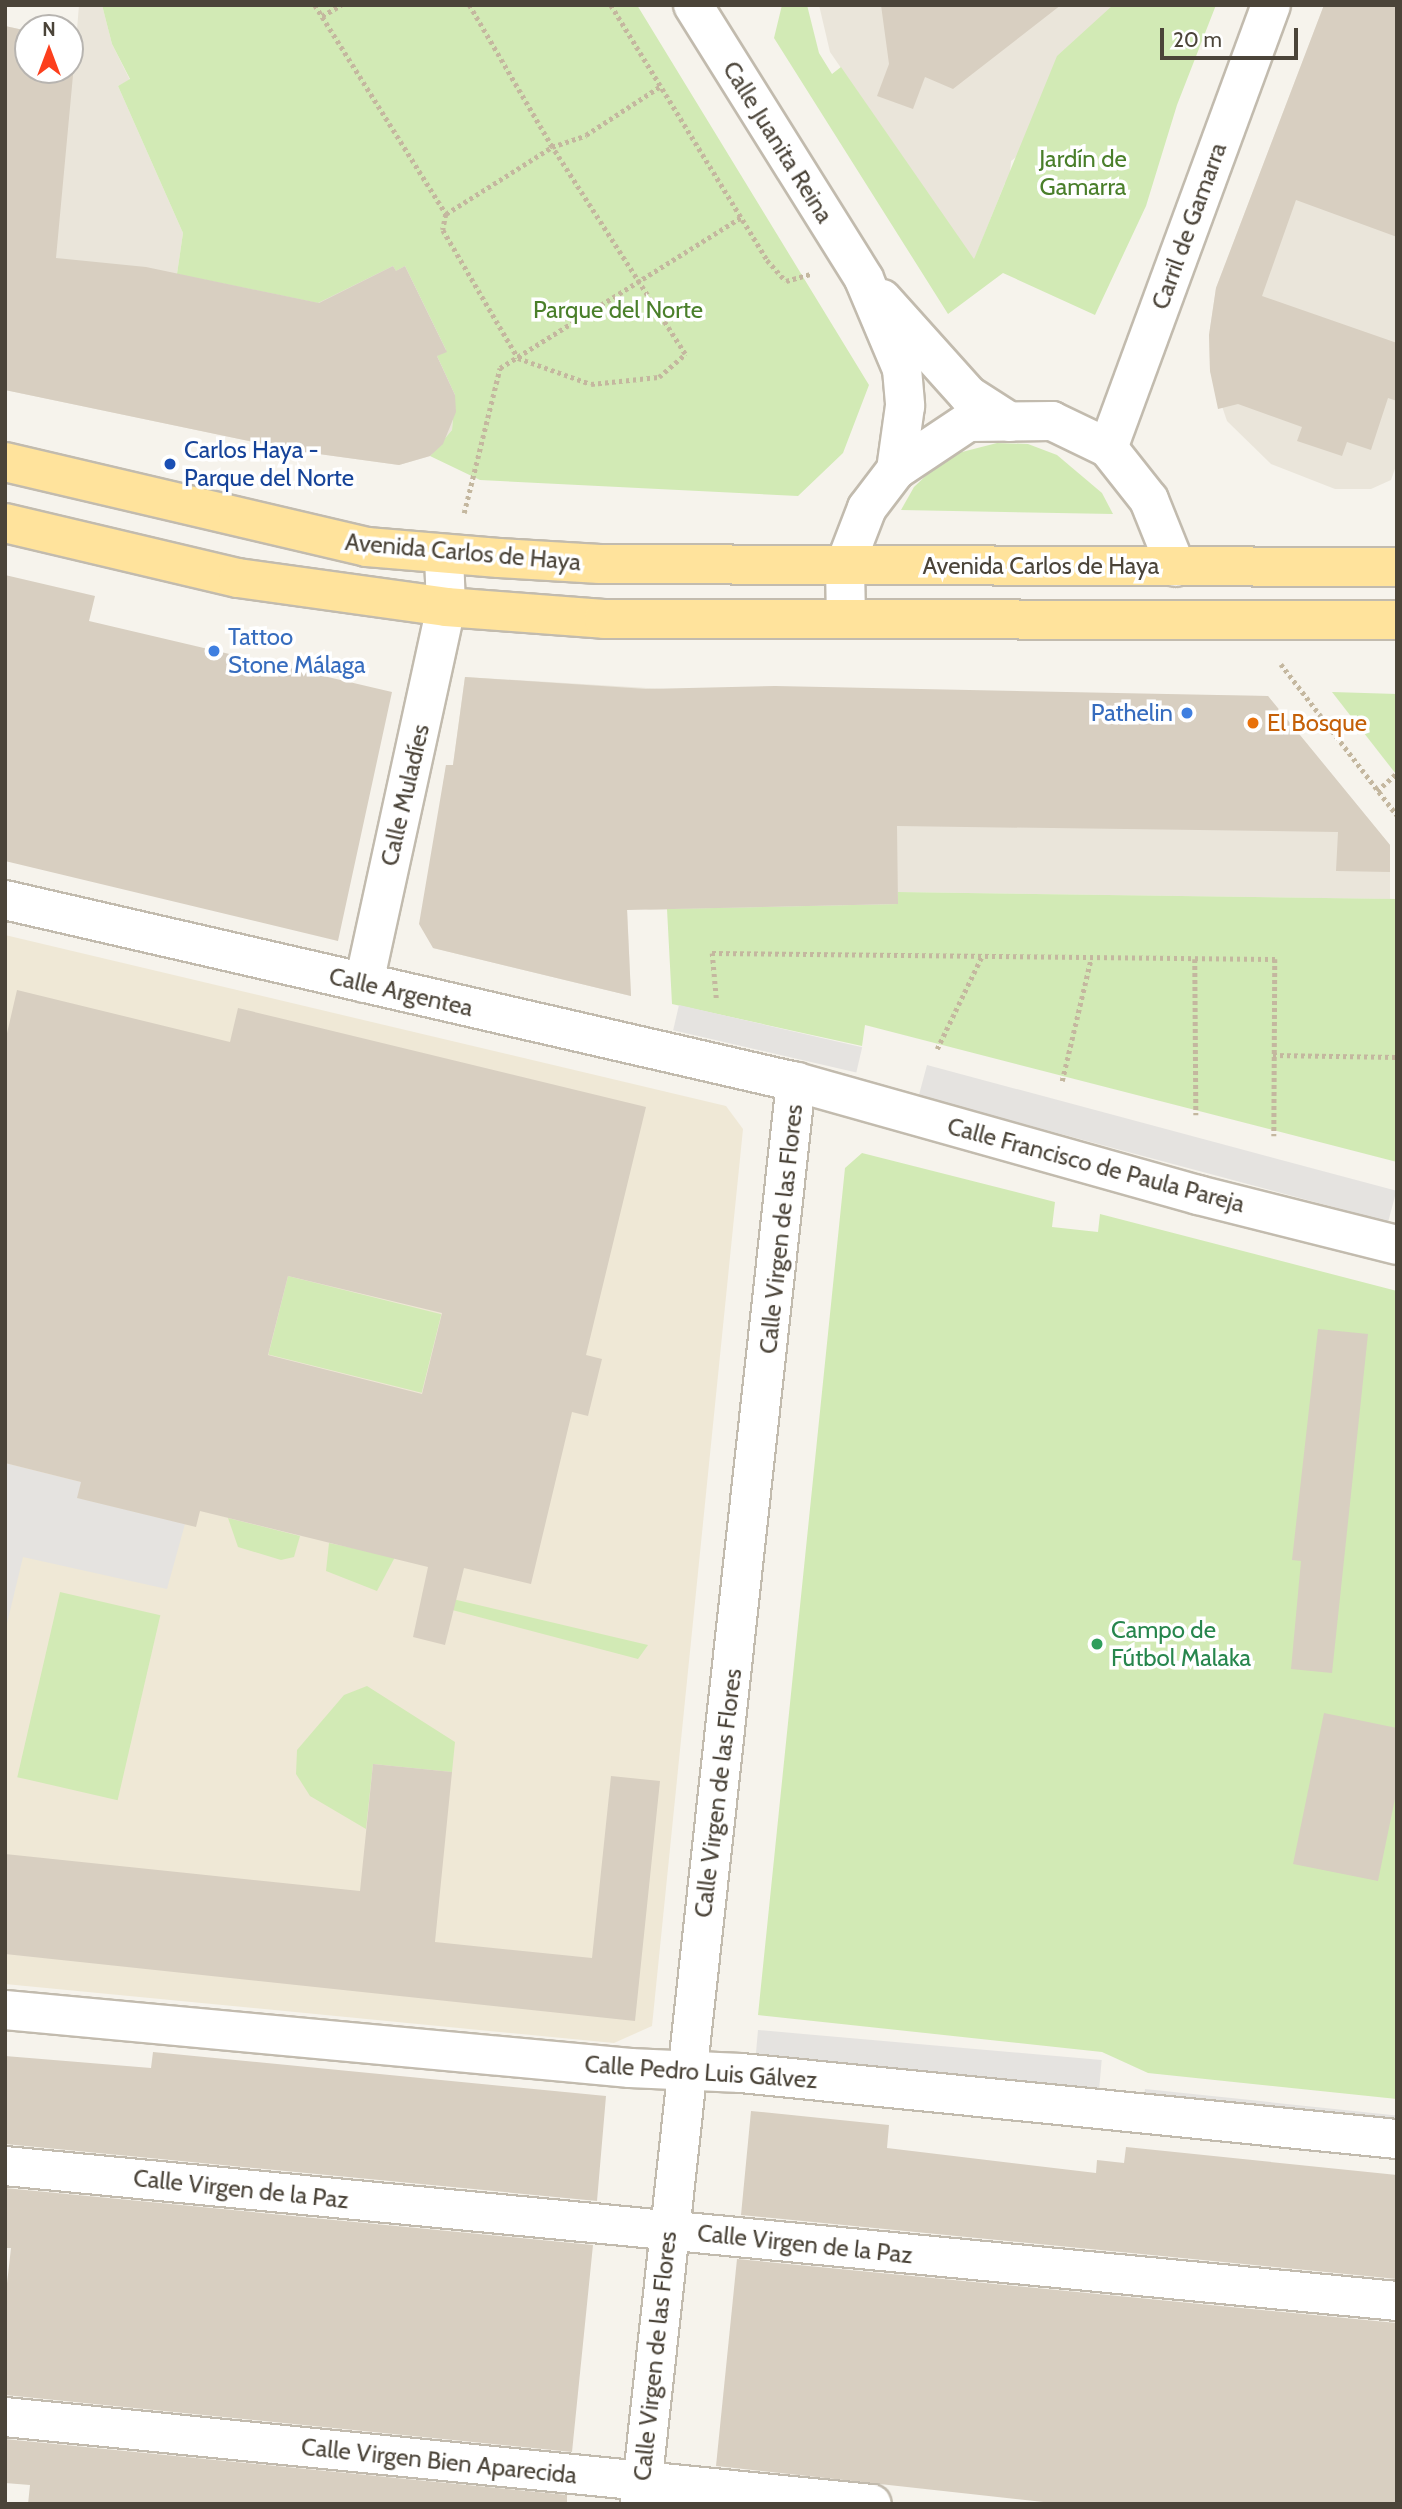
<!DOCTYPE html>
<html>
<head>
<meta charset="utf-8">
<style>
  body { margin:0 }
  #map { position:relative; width:1402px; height:2509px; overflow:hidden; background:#f6f3ec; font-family:Cabin,sans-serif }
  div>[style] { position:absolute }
  .residential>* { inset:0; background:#eae5da }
  .education>* { inset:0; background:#efe8d6 }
  .green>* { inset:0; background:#d2eab5; transform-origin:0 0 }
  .parking>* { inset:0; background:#e5e3e0; transform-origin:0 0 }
  .building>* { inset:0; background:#d8cfc1 }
  .path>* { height:4.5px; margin-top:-2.25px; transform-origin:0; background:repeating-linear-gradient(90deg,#c4b79f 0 3.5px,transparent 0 7px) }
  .roads { filter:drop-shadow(2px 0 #c2bbae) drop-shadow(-2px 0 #c2bbae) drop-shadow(0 2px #c2bbae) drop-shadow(0 -2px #c2bbae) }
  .minor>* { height:38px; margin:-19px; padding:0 19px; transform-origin:19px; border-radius:19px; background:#fff }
  .major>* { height:38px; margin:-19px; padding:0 19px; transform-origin:19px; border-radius:19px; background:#ffe39c }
  .dots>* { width:19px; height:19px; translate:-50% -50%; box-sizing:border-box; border:4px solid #fff; border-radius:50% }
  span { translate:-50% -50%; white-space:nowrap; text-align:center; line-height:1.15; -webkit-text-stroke:7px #fff; paint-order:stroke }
  .street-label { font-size:24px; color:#4b4439 }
  .park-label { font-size:24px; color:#4a7f2a }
  .transit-label { font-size:24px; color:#164399 }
  .left { translate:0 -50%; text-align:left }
  .shop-label { font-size:24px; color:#366cbe }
  .right { translate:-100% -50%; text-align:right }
  .food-label { font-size:24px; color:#c56008 }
  .leisure-label { font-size:24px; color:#27864d }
  .frame { position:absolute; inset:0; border:7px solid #4b4439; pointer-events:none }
  .north { position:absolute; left:14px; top:14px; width:70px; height:70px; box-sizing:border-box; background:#fff; border:2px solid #b7b4b0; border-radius:50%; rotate:0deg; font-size:19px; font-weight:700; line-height:28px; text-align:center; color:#4b4439 }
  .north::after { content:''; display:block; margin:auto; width:24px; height:32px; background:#fc3f1d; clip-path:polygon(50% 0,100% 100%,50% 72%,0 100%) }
  .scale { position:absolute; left:1160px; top:28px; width:138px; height:32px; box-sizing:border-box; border:4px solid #4b4439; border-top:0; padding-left:9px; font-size:21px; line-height:24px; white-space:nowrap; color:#4b4439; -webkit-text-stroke:5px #fff; paint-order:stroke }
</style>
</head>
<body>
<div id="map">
  <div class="residential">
    <div style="clip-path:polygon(79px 5px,102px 5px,112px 44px,130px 80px,118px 86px,183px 233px,177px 274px,405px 266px,446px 353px,437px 357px,455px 395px,452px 430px,430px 456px,399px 465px,297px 451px,5px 390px,5px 26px,28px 31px,28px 70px,70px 70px,70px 42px,76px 42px)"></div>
    <div style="clip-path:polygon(819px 5px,1216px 5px,1011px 161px,1009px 184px,1005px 183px,974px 260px,830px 52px)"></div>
    <div style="clip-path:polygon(1324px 5px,1397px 5px,1397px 463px,1391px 480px,1371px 489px,1335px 489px,1271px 464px,1227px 421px,1210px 371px,1209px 335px,1216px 288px)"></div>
    <div style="clip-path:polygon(465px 677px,664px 689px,1268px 696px,1390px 845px,1390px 899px,899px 892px,899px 904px,650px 910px,627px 905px,631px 996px,433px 948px,433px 852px,446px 765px,453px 765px)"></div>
  </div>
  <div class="education">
    <div style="clip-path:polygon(5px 935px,726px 1106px,743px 1129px,652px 2026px,614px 2043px,5px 1984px)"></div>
  </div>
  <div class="green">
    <div style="clip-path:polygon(102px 5px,637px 5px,869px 385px,843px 453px,798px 496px,480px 480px,430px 456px,452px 430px,455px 395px,437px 356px,446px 350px,405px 266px,396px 271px,393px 266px,318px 303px,177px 274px,183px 233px,118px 86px,130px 79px,112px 44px)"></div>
    <div style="clip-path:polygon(782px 5px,807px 5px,819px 53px,832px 74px,841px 67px,974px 259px,1057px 56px,1113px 5px,1216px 5px,1177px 105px,1146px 206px,1095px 315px,1003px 273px,948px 314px,774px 38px)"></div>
    <div style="clip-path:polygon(997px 443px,1028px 444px,1057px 455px,1102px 493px,1113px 514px,901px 510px,914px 487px,935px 467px,958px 453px)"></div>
    <div style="clip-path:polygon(1332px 692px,1397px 694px,1397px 775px,1392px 769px)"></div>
    <div style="clip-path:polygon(898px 892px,1397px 899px,1397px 1162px,865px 1025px,862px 1046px,672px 1004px,667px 909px,898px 904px)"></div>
    <div style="clip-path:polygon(862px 1153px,1055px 1202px,1052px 1227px,1098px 1232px,1100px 1214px,1397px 1291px,1397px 2099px,1148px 2073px,1102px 2052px,758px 2015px,845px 1168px)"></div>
    <div style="left:288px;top:1276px;width:158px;height:81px;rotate:14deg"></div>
    <div style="clip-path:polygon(228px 1518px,300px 1536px,294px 1557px,281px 1560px,238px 1547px)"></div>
    <div style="clip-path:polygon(329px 1543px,395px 1557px,377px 1591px,326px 1571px)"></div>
    <div style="left:60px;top:1592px;width:103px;height:190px;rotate:13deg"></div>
    <div style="clip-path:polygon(423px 1592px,648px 1645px,638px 1659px,422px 1602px)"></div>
    <div style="clip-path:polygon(367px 1686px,455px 1742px,452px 1772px,373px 1764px,366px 1829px,310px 1796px,296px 1774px,297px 1750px,344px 1695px)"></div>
  </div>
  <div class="parking">
    <div style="left:679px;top:1005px;width:188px;height:26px;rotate:13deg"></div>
    <div style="left:927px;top:1065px;width:486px;height:32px;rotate:15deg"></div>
    <div style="clip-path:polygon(5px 1463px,81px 1482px,78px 1498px,185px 1524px,167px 1589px,23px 1557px,5px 1632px)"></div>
    <div style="left:758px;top:2030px;width:345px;height:30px;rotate:5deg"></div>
    <div style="left:1145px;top:2089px;width:253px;height:13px;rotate:6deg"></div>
  </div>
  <div class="building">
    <div style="clip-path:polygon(881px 5px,1061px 5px,953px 89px,925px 77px,913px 109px,877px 96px,889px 64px)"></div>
    <div style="clip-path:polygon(1324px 5px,1397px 5px,1397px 237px,1296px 200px,1262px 296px,1397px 343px,1397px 401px,1388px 398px,1371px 450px,1347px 442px,1342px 456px,1297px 441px,1302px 427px,1238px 404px,1218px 409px,1210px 371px,1209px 335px,1216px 288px)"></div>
    <div style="clip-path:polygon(5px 26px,28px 31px,28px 70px,70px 70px,70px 42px,76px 43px,56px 258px,146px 267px,319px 303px,393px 266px,396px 271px,405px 266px,447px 352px,437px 356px,455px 395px,456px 412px,443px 444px,430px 456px,399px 465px,297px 451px,5px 390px)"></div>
    <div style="clip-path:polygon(5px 575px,95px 596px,89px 621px,392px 692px,338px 941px,5px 861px)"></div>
    <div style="clip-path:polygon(465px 677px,646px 689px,775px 686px,1268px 696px,1390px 845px,1390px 872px,1336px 871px,1338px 832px,897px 826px,898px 904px,627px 910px,631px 996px,433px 948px,419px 924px,446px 765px,453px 765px)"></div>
    <div style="clip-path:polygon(evenodd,17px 990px,230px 1042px,238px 1008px,646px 1107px,586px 1355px,602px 1359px,588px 1416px,572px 1412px,531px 1584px,464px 1568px,445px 1645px,413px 1637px,428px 1567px,200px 1511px,196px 1527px,77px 1498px,81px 1482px,5px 1463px,5px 1042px,17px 990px,288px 1276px,442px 1313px,422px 1394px,268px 1355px,288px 1276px)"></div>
    <div style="clip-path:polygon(1318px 1329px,1368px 1334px,1332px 1673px,1291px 1669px,1301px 1561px,1292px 1560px)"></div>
    <div style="clip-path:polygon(1324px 1713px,1397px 1728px,1397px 1789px,1378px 1881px,1293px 1864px)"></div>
    <div style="clip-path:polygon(373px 1764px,452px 1772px,435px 1942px,592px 1958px,611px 1776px,660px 1781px,635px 2021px,5px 1954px,5px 1854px,360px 1891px)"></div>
    <div style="clip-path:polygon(153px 2052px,606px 2096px,597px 2201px,5px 2144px,5px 2056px,151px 2068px)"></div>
    <div style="clip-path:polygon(751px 2111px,889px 2125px,887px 2148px,1096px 2173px,1097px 2160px,1124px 2163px,1126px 2147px,1397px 2175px,1397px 2279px,741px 2215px)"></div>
    <div style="clip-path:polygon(5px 2188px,593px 2245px,572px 2452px,5px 2395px,5px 2301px,11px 2248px,5px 2248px)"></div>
    <div style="clip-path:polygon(737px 2259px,1397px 2323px,1397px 2504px,1062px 2504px,716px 2466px)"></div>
    <div style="clip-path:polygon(5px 2439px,567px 2495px,567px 2504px,28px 2504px,30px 2485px,5px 2483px)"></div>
  </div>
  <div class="path">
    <div style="left:315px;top:5px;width:247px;rotate:57.9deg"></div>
    <div style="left:446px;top:214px;width:125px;rotate:-32.3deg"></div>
    <div style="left:552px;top:147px;width:36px;rotate:-19deg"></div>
    <div style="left:586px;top:135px;width:90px;rotate:-33.2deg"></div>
    <div style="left:611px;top:5px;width:299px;rotate:58.5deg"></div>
    <div style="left:767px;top:260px;width:28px;rotate:48deg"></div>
    <div style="left:786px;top:281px;width:25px;rotate:-16deg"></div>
    <div style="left:322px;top:16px;width:22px;rotate:-30deg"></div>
    <div style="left:446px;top:214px;width:16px;rotate:101deg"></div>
    <div style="left:443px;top:230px;width:148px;rotate:59.6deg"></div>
    <div style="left:518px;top:358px;width:77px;rotate:19.6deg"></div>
    <div style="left:591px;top:384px;width:68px;rotate:-5.9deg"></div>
    <div style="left:659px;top:377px;width:35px;rotate:-41deg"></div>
    <div style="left:685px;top:354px;width:246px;rotate:-122.7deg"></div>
    <div style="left:552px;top:147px;width:164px;rotate:-120.3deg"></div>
    <div style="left:464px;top:513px;width:149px;rotate:-76.1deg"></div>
    <div style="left:500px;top:368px;width:285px;rotate:-32deg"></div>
    <div style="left:1281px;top:664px;width:190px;rotate:52.5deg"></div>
    <div style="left:1377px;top:791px;width:27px;rotate:-42deg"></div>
    <div style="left:1195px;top:959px;width:156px;rotate:89.6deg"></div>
    <div style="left:716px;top:998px;width:45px;rotate:-95.1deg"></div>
    <div style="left:712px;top:953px;width:563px;rotate:0.61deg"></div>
    <div style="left:1275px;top:959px;width:177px;rotate:90.3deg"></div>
    <div style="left:937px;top:1049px;width:103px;rotate:-64.2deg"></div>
    <div style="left:1273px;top:1055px;width:124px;rotate:0.9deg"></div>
    <div style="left:1062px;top:1081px;width:126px;rotate:-76.7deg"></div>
  </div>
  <div class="roads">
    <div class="minor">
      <div style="left:693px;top:5px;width:323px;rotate:58deg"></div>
      <div style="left:864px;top:279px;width:98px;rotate:67.1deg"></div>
      <div style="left:902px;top:369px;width:37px;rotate:85deg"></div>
      <div style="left:905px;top:406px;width:65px;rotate:98deg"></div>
      <div style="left:882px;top:299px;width:129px;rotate:48.1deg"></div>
      <div style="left:968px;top:395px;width:50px;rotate:32.7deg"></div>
      <div style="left:1108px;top:448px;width:472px;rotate:-69.8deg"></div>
      <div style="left:846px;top:619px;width:54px;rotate:-91.1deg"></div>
      <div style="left:845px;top:565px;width:61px;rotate:-68.9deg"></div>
      <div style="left:867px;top:508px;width:48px;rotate:-52.7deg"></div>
      <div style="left:896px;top:470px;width:87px;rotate:-33.7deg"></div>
      <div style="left:968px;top:422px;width:84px;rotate:-0.7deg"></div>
      <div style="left:1052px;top:421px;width:62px;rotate:25.7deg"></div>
      <div style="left:1108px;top:448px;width:66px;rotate:51.7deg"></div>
      <div style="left:1149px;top:500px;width:72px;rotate:68.1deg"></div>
      <div style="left:5px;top:900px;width:812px;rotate:12.96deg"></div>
      <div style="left:796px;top:1082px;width:418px;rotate:15.7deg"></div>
      <div style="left:1198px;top:1195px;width:205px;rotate:14.1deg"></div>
      <div style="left:364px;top:983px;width:385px;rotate:-77.7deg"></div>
      <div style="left:446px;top:607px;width:53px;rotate:-92.2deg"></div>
      <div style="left:5px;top:2010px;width:628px;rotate:5.3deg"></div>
      <div style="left:630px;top:2068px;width:111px;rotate:2.6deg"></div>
      <div style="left:741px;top:2073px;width:659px;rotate:5.75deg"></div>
      <div style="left:5px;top:2166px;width:1399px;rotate:5.54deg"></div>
      <div style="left:5px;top:2417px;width:871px;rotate:5.73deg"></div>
      <div style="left:640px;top:2504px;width:1431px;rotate:-83.74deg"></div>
    </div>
    <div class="major">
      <div style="left:5px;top:462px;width:372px;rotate:13.2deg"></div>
      <div style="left:367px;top:547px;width:132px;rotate:4.8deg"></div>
      <div style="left:499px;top:558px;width:101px;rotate:3.4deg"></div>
      <div style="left:600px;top:564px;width:797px;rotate:0.22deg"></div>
      <div style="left:5px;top:523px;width:239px;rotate:13.3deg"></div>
      <div style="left:238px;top:578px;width:210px;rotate:7.9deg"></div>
      <div style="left:446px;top:607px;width:158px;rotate:4.3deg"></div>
      <div style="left:604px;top:619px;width:793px;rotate:0.07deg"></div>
    </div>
  </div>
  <div class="dots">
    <div style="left:170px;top:464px;background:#1a4fb4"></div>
    <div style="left:214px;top:651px;background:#3f7fe0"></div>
    <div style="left:1187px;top:713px;background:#3f7fe0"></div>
    <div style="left:1253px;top:723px;background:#e8710a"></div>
    <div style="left:1097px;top:1644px;background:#2e9e5b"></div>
  </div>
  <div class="street-label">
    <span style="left:778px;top:142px;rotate:58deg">Calle Juanita Reina</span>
    <span style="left:1189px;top:226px;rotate:-70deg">Carril de Gamarra</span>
    <span style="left:463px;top:552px;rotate:5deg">Avenida Carlos de Haya</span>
    <span style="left:1041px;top:566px">Avenida Carlos de Haya</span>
    <span style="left:405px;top:795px;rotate:-77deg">Calle Muladíes</span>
    <span style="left:401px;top:992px;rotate:13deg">Calle Argentea</span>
    <span style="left:1096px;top:1165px;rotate:15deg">Calle Francisco de Paula Pareja</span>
    <span style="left:781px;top:1229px;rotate:-84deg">Calle Virgen de las Flores</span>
    <span style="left:718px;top:1793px;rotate:-83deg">Calle Virgen de las Flores</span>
    <span style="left:701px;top:2072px;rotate:4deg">Calle Pedro Luis Gálvez</span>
    <span style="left:241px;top:2189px;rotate:6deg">Calle Virgen de la Paz</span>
    <span style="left:805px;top:2244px;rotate:6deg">Calle Virgen de la Paz</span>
    <span style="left:655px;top:2356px;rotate:-84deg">Calle Virgen de las Flores</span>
    <span style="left:439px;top:2461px;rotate:6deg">Calle Virgen Bien Aparecida</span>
  </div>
  <div class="park-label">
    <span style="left:1083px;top:173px">Jardín de<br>Gamarra</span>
    <span style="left:618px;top:310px">Parque del Norte</span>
  </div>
  <div class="transit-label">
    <span class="left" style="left:184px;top:464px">Carlos Haya -<br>Parque del Norte</span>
  </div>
  <div class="shop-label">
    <span class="left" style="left:228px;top:651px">Tattoo<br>Stone Málaga</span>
    <span class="right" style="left:1173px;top:713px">Pathelin</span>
  </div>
  <div class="food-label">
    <span class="left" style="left:1267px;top:723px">El Bosque</span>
  </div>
  <div class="leisure-label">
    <span class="left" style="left:1111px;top:1644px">Campo de<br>Fútbol Malaka</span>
  </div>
  <div class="frame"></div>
  <div class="north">N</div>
  <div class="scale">20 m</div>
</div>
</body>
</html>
